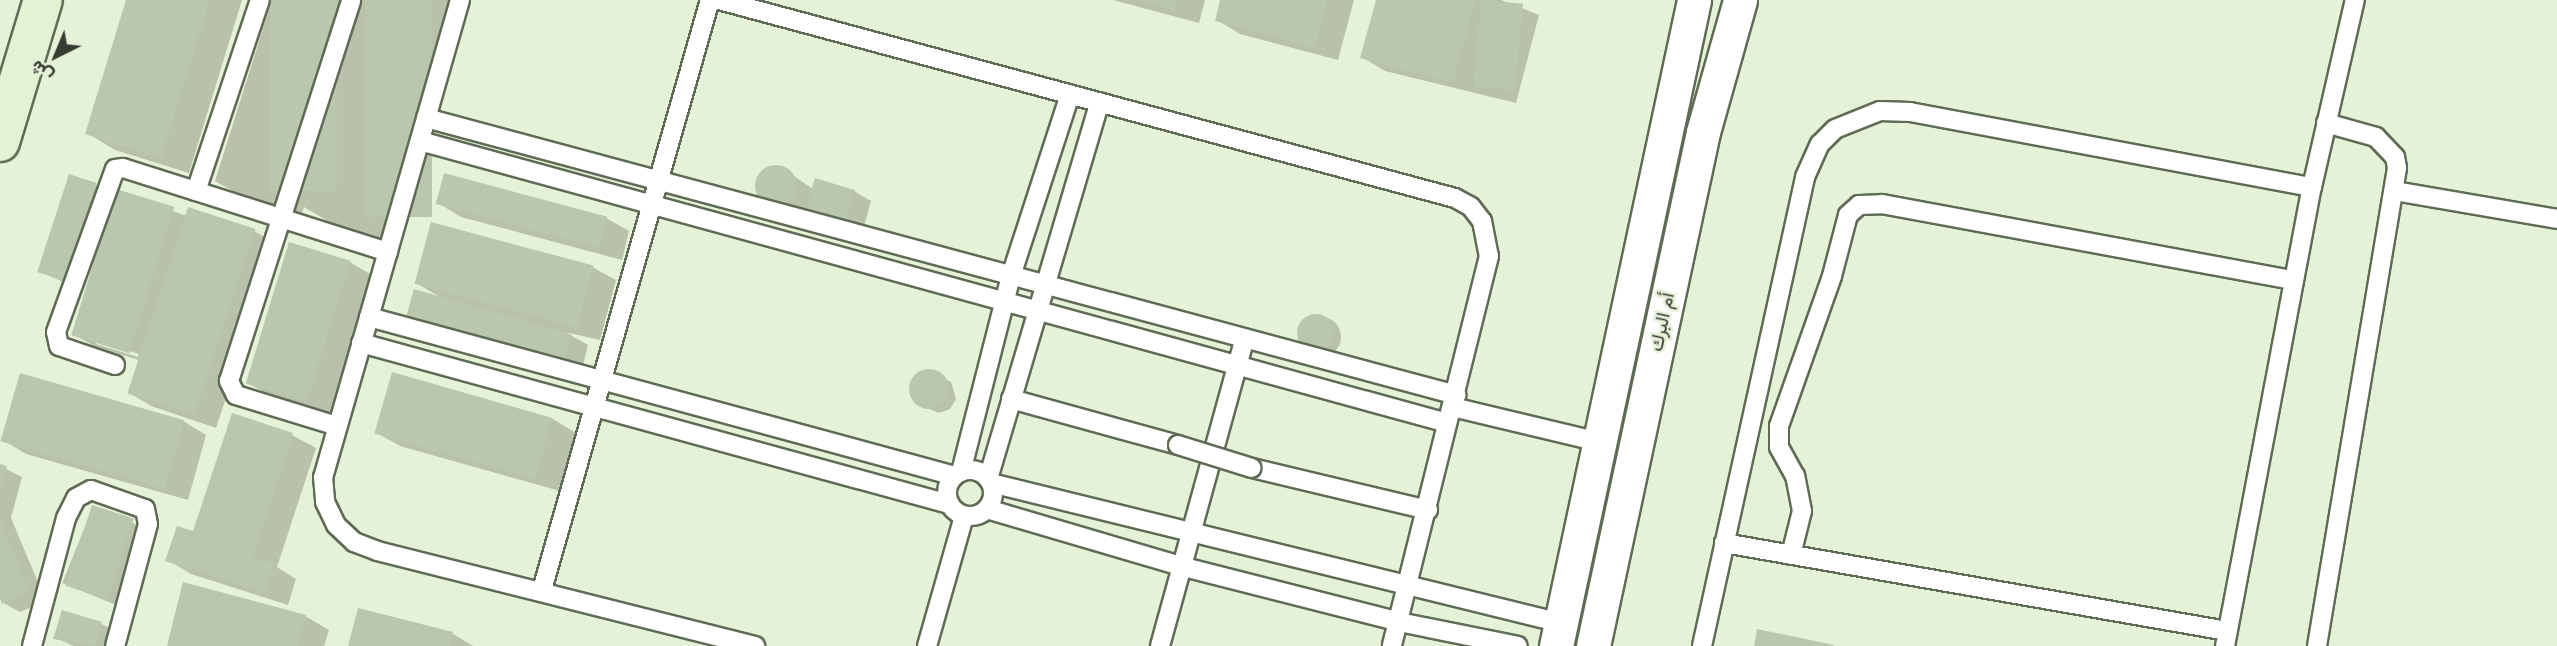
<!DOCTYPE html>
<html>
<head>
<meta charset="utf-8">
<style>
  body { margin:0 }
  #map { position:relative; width:2557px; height:646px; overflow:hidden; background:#e5f2d8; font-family:Roboto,Vazirmatn,sans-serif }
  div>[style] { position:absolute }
  .shadow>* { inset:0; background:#0003; transform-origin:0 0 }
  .round { border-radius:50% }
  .building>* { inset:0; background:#bac7ae; transform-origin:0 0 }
  .roads { filter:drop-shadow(2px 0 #5f6b54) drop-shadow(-2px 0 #5f6b54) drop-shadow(0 2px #5f6b54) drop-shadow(0 -2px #5f6b54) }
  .lane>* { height:18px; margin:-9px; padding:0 9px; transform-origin:9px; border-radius:9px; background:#fff }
  .lane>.ring { margin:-9px; padding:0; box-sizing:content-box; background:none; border:18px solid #fff; border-radius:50% }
  .street>* { height:33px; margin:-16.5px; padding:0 16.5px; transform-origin:16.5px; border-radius:16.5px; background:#fff }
  .secondary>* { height:38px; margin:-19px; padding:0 19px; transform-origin:19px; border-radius:19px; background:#e3f2d2 }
  .bridges { filter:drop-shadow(2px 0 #5f6b54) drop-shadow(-2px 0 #5f6b54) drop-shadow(0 2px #5f6b54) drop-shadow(0 -2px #5f6b54) }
  .lane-bridge>* { height:18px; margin:-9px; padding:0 9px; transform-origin:9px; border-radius:9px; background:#fff }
  span { translate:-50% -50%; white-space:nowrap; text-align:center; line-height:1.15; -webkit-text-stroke:5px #e5f2d8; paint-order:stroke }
  .street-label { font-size:19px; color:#373c32 }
  .north { position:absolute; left:21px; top:21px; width:70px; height:70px; -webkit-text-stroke:5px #e5f2d8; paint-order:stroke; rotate:223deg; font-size:19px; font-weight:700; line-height:28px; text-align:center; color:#373c32 }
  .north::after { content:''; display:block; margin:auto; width:24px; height:32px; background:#373c32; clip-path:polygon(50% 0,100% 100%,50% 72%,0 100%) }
</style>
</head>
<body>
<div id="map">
  <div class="shadow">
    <div style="clip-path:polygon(128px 0,242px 0,189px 173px,115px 150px,87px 133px)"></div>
    <div style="clip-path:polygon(272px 0,465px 0,388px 241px,329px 222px,304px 207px,301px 216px,243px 197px,215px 181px)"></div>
    <div style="clip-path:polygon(1113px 0,1205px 0,1199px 23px)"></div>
    <div style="clip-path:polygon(1222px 0,1354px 0,1338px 60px,1240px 34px,1217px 20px)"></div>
    <div style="clip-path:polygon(1377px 0,1501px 0,1539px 15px,1516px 103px,1385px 71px,1362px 57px)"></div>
    <div style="clip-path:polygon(770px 168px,784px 169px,814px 190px,854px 191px,871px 201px,863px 230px,808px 209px,802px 215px,773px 206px,758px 194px,757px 182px)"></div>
    <div style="clip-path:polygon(96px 185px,112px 195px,81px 290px,39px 271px)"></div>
    <div style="clip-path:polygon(evenodd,117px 191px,187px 216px,254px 231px,277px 244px,216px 428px,151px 406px,128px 392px,139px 360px,96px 347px,73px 334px,117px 191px,96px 340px,139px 354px,138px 357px,96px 344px,96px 340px)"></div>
    <div style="clip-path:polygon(438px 203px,606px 218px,629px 231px,622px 260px,461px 217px)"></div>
    <div style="clip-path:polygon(350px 262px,373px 276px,330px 415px,271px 396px,248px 383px)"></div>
    <div style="clip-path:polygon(592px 267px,616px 280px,600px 340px,565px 332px,588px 345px,582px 369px,425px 325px,408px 316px,440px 297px,416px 283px)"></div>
    <div class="round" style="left:1301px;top:317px;width:40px;height:40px"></div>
    <div style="clip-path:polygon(931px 372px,951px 382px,956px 399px,950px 409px,939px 413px,918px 404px,911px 387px,915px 377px)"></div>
    <div style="clip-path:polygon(393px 374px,553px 419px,576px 433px,560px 491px,400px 446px,377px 433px)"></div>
    <div style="clip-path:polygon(233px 415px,292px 435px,316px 448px,277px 567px,296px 579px,288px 605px,191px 574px,168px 560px,195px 533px)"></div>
    <div style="clip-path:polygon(183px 421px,206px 435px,188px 500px,26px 454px,3px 440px)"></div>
    <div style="clip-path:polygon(0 466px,22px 477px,11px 518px,46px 601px,20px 612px,4px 603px,0 594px)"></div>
    <div style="left:93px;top:507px;width:61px;height:82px;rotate:22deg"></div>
    <div style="clip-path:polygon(359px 610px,453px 634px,473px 646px,350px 646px)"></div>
    <div style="clip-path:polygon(305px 616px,329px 630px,324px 646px,169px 646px)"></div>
    <div style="clip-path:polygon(101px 624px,110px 628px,105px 646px,74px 646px,56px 638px)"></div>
  </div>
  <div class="building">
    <div style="clip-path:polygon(126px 0,210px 0,161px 158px,85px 134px)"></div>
    <div style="left:270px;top:0;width:67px;height:191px"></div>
    <div style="left:365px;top:0;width:67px;height:217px"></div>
    <div style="clip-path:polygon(1138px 0,1178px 0,1175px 11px)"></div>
    <div style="clip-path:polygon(1220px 0,1327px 0,1315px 48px,1215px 21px)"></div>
    <div style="clip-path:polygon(1376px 0,1475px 0,1453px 83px,1360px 58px)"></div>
    <div style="left:1481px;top:0;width:42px;height:87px;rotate:5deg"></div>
    <div class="round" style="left:755px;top:165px;width:42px;height:42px"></div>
    <div style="left:444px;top:173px;width:169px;height:32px;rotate:15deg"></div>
    <div style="left:69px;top:174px;width:29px;height:103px;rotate:18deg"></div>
    <div style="left:815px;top:178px;width:42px;height:33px;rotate:17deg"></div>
    <div style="left:116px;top:189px;width:61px;height:153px;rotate:17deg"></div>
    <div style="left:188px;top:207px;width:71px;height:196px;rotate:18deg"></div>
    <div style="left:431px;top:222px;width:168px;height:64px;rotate:15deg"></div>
    <div style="left:289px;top:242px;width:64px;height:148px;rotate:17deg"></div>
    <div style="left:414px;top:289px;width:164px;height:29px;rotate:16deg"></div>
    <div class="round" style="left:1297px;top:314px;width:38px;height:38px"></div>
    <div class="round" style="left:909px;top:369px;width:40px;height:40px"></div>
    <div style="left:392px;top:372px;width:167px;height:64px;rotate:16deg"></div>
    <div style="left:20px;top:373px;width:171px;height:71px;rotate:16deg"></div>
    <div style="clip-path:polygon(232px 413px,293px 433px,253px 557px,274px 564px,264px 593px,165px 561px,177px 526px,193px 531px)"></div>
    <div style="clip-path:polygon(0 464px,7px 466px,1px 487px,0 487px)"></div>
    <div style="left:92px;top:505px;width:44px;height:85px;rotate:18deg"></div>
    <div style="clip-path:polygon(0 520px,30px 592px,2px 604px,0 598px)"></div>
    <div style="clip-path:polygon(183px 582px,306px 615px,298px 646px,167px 646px)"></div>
    <div style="clip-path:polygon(358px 608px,453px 632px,450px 646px,348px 646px)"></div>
    <div style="clip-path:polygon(62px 610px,102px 622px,95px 646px,53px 639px)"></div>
    <div style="clip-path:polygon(1757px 629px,1834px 645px,1834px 646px,1754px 646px)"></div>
  </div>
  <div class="roads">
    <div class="lane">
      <div style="left:460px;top:0;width:496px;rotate:106deg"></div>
      <div style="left:323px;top:477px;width:25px;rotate:85deg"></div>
      <div style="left:325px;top:502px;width:25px;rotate:64deg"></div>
      <div style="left:336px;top:525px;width:25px;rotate:43deg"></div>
      <div style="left:354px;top:542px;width:25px;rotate:21deg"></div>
      <div style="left:377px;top:551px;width:390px;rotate:14.1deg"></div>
      <div style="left:719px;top:0;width:762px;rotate:15.06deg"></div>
      <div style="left:1455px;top:198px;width:18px;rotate:29deg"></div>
      <div style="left:1471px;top:207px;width:18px;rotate:52deg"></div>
      <div style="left:1482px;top:221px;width:36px;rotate:79deg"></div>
      <div style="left:1489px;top:256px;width:402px;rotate:104deg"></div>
      <div style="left:426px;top:118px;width:1067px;rotate:15.05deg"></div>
      <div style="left:420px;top:141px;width:1065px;rotate:15.35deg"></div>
      <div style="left:196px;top:191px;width:201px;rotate:-71.5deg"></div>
      <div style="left:2394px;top:191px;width:165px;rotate:9.7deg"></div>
      <div style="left:369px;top:317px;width:607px;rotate:15.18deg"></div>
      <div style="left:361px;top:343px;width:610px;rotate:15.31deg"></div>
      <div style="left:115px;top:365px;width:59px;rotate:-161.3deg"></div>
      <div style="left:59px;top:346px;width:14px;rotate:-102deg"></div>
      <div style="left:56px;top:332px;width:173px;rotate:-70.1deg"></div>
      <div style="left:115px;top:169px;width:8px;rotate:-7deg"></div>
      <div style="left:123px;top:168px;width:278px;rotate:17.6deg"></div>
      <div style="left:1011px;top:399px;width:173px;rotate:15.4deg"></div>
      <div style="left:1453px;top:407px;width:150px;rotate:13.5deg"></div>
      <div style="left:337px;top:426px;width:106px;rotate:-162.9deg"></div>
      <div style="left:236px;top:395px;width:16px;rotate:-117deg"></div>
      <div style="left:229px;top:381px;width:400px;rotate:-72.2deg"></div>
      <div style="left:1252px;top:468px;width:181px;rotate:13.4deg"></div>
      <div class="ring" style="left:947px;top:470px;width:28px;height:28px"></div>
      <div style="left:961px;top:472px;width:202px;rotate:-75.7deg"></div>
      <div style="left:1011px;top:276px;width:191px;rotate:-72deg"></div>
      <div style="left:988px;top:479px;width:393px;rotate:-73.5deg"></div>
      <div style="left:991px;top:483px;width:587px;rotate:13.8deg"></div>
      <div style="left:987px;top:509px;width:205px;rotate:16.4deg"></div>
      <div style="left:1184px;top:567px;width:222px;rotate:14.3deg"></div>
      <div style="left:1399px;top:622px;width:121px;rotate:11.4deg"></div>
      <div style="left:1724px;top:543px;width:511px;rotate:9.92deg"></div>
      <div style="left:1791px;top:555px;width:45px;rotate:-76deg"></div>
      <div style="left:1802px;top:511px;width:36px;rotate:-101deg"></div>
      <div style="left:1795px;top:476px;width:33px;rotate:-119deg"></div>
      <div style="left:1779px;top:447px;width:21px;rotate:-90deg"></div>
      <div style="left:1779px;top:426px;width:159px;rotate:-70.5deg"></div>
      <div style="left:1832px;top:276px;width:63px;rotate:-75.3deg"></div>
      <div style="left:1848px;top:215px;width:15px;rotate:-42deg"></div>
      <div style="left:1859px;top:205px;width:23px;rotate:-2deg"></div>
      <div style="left:1882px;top:204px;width:419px;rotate:10.5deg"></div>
      <div style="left:542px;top:590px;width:613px;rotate:-74.11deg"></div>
      <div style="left:32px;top:646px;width:132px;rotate:-75.1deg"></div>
      <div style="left:66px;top:518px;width:22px;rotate:-63deg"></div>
      <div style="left:76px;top:498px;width:17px;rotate:-28deg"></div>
      <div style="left:91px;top:490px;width:57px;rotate:19.4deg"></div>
      <div style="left:145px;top:509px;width:15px;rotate:79deg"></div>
      <div style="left:148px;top:524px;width:126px;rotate:105.1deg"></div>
      <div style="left:927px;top:646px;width:135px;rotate:-74.1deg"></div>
      <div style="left:1160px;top:646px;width:317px;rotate:-74.6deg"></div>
      <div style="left:1702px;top:646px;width:480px;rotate:-77.6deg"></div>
      <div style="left:1805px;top:177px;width:36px;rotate:-66deg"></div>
      <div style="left:1820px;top:144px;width:21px;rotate:-45deg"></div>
      <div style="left:1835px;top:129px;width:48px;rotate:-21.8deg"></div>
      <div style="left:1880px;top:111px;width:30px;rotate:2deg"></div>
      <div style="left:1910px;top:112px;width:409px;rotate:10.6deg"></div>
      <div style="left:2225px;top:646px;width:467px;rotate:-79.3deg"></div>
      <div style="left:2312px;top:187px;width:192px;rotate:-77.1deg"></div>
      <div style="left:2317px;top:646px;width:485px;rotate:-80.5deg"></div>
      <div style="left:2397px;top:168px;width:11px;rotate:-100deg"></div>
      <div style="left:2395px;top:157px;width:28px;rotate:-134deg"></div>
      <div style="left:2376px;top:137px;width:52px;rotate:-164.4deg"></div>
    </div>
    <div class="street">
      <div style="left:1556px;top:646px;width:661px;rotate:-77.94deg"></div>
      <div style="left:1593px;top:646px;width:526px;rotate:-77.92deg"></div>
      <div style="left:1703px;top:132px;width:137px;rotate:-74.3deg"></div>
    </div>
    <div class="secondary">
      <div style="left:0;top:142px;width:148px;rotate:-73.2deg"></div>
    </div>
  </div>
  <div class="bridges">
    <div class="lane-bridge">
      <div style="left:1178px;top:445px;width:77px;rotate:17.3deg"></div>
    </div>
  </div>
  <div class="street-label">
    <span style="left:1662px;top:322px;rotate:-78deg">أم البرك</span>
  </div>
  <div class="north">ش</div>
</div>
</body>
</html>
